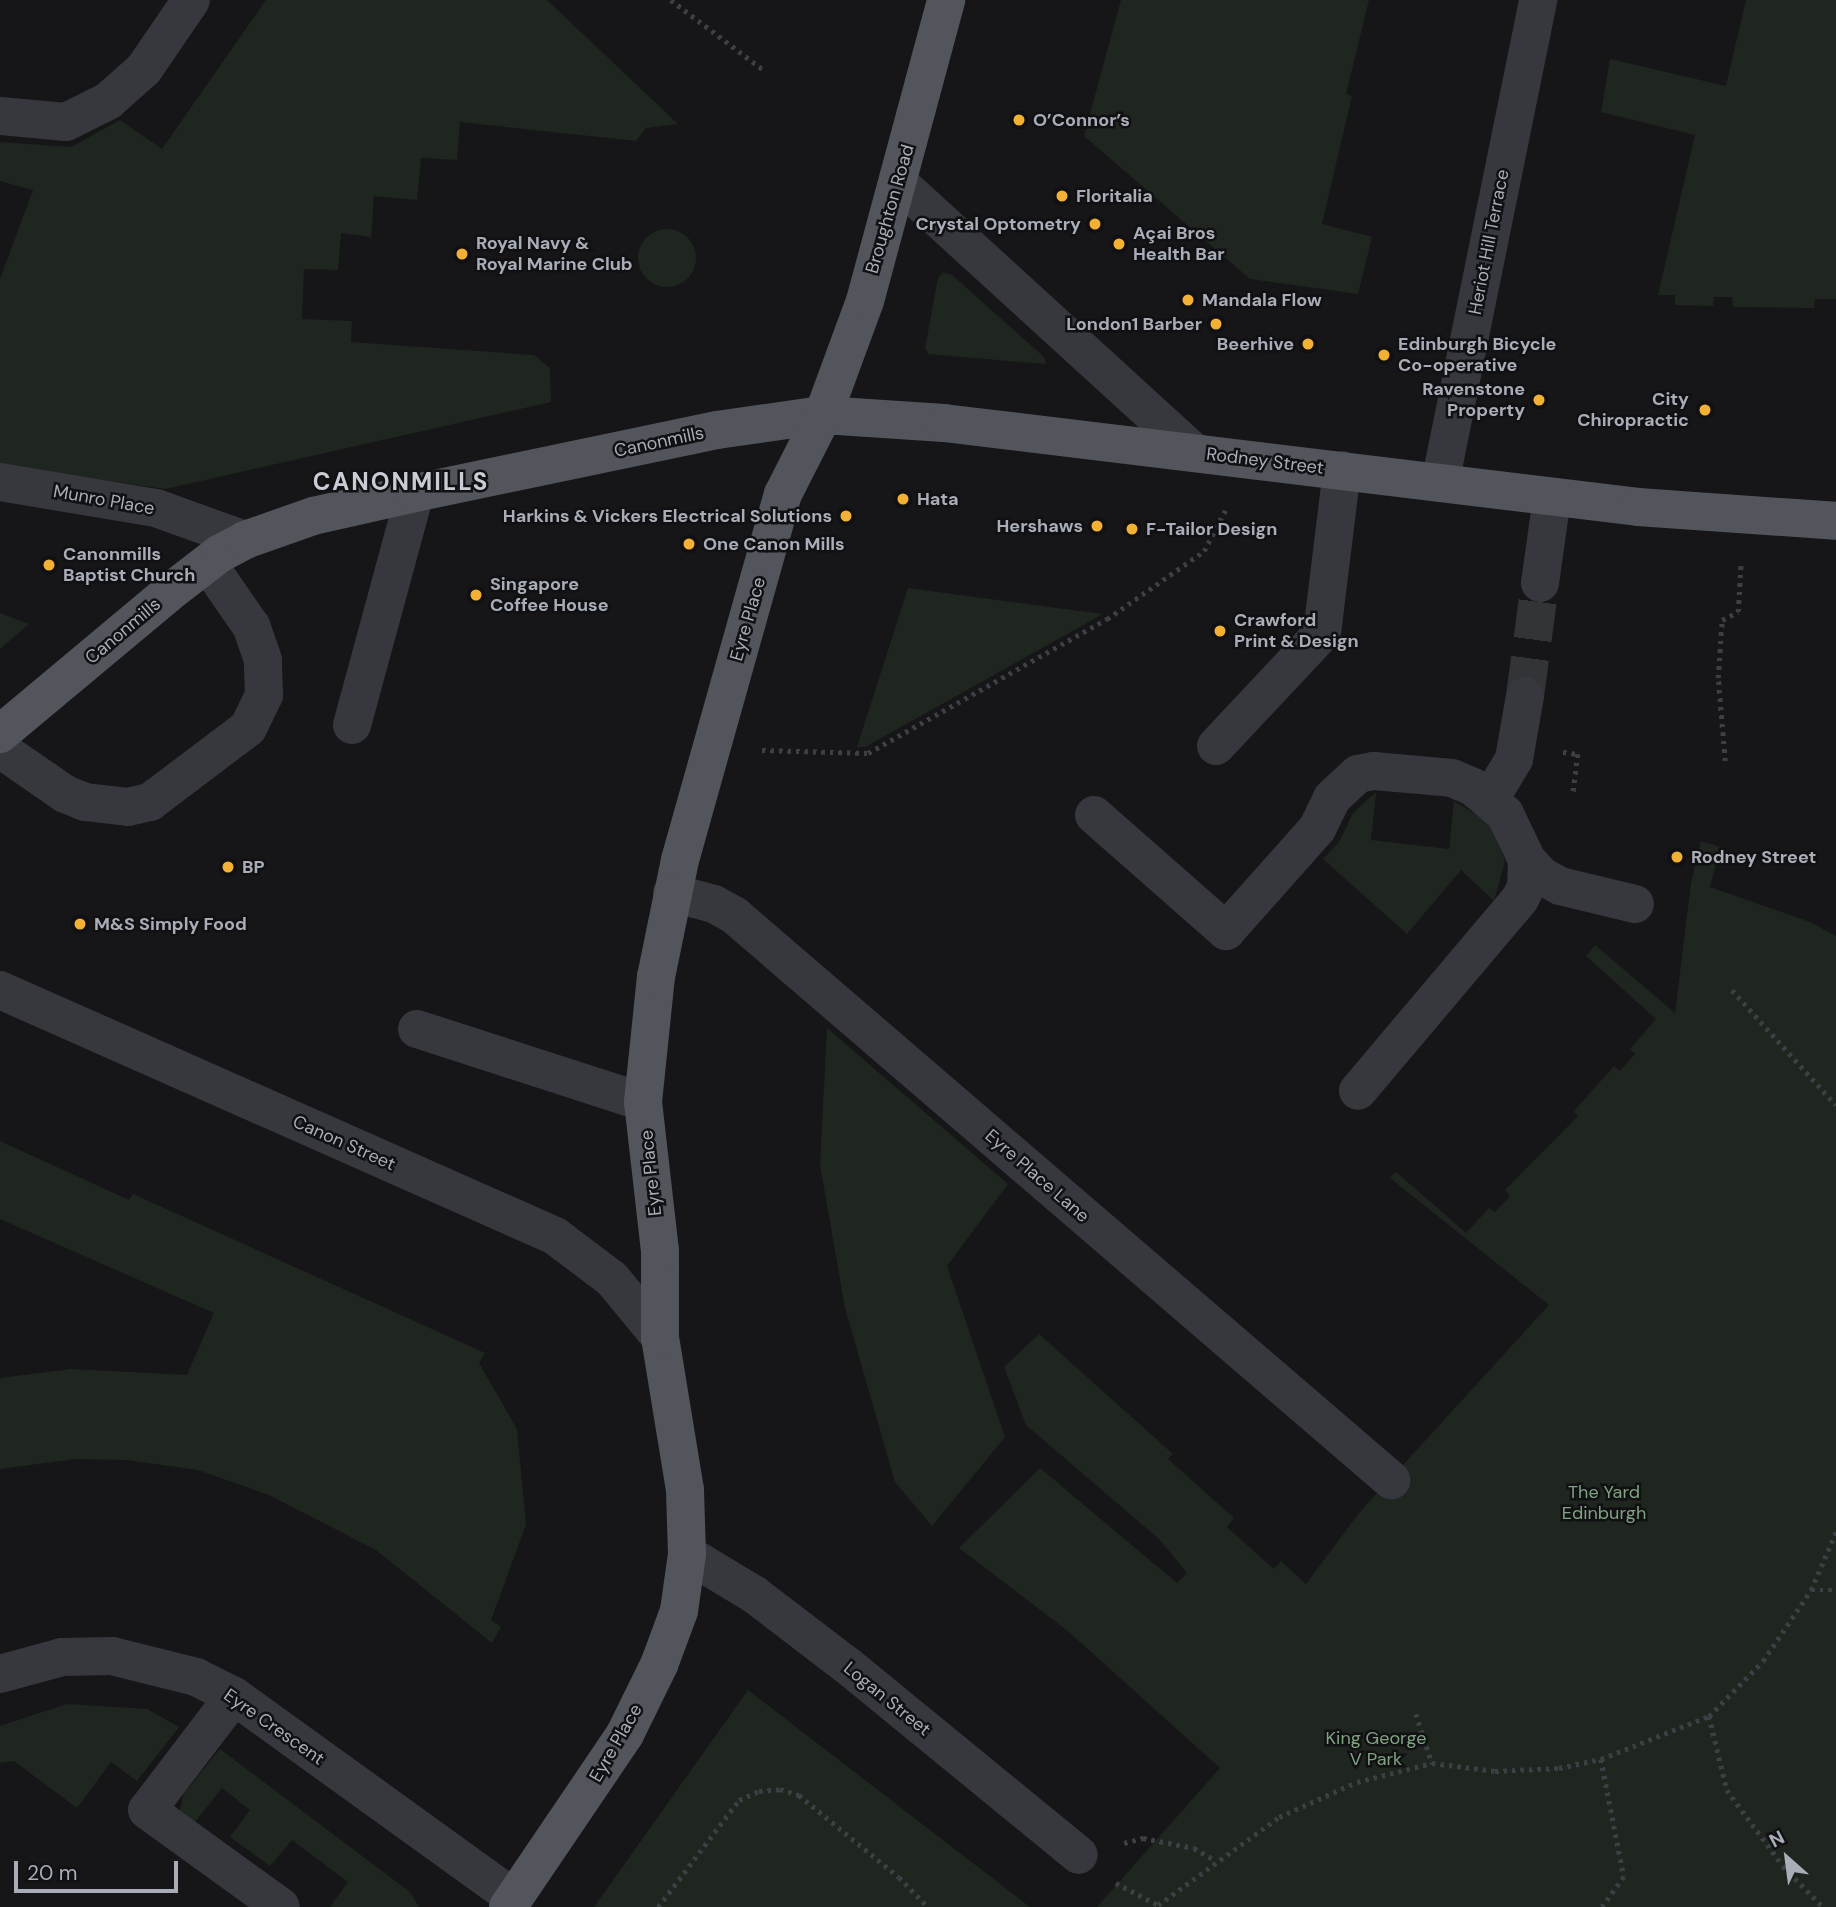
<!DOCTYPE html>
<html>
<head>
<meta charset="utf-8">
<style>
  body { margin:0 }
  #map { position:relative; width:1836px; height:1907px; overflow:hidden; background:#161618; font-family:"DM Sans",sans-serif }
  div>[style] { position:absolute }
  .green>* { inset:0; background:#1e261f }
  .round { border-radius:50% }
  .minor-tunnel>* { height:38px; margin-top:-19px; transform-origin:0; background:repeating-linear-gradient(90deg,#333438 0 38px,transparent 0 57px) }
  .path>* { height:4.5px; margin-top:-2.25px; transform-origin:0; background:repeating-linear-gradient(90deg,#3d3f44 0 3.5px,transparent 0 8.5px) }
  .minor>* { height:38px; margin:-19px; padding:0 19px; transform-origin:19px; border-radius:19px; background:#37383d }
  .major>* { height:38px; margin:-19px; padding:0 19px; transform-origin:19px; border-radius:19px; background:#53555c }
  .dots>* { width:19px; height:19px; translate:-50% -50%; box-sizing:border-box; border:4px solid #111113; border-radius:50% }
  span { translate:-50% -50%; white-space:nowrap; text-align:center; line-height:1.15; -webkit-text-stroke:5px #111113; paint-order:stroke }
  .poi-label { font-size:18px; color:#a8adb8; font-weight:700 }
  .left { translate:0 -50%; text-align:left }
  .right { translate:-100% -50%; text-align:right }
  .street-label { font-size:18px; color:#a8adb8 }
  .park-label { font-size:18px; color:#7fa381 }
  .district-label { font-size:24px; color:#c9ccd4; font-weight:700; letter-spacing:2px }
  .north { position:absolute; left:1752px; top:1823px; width:70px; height:70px; -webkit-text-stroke:5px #111113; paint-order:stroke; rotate:332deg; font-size:19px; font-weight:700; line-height:28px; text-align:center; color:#a8adb8 }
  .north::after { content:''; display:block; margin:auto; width:24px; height:32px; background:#a8adb8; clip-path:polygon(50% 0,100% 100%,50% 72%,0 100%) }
  .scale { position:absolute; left:14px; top:1861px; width:164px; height:32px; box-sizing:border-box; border:4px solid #a8adb8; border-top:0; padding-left:9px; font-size:21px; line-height:24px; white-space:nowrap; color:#a8adb8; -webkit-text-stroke:5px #111113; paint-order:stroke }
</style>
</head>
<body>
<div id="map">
  <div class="green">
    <div style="clip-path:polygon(266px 0,547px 0,678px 124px,646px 128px,636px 141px,460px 122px,457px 160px,421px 158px,417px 200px,374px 196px,371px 237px,341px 233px,338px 270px,304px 269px,302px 319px,352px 321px,351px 342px,534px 355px,550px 368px,551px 402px,165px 489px,0 465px,0 279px,33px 190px,0 181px,0 142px,71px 147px,120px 120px,162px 149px)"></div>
    <div style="clip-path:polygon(1121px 0,1369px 0,1346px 94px,1352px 96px,1322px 224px,1372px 237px,1358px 294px,1250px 279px,1084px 136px)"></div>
    <div style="clip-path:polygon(1746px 0,1836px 0,1836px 299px,1815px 299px,1814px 308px,1733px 307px,1732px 297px,1714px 297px,1713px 306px,1675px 305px,1675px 295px,1658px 295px,1695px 135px,1601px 112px,1610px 59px,1726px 86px)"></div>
    <div class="round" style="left:638px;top:229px;width:58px;height:58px"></div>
    <div style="clip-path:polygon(943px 273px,951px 274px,1044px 357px,1046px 364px,928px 354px,925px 348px,938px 278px)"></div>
    <div style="clip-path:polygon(908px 588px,1057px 608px,1103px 614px,865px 747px,857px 747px)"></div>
    <div style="clip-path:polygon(0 613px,29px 624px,0 649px)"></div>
    <div style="clip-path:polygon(1376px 792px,1371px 840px,1449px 849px,1454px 801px,1490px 823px,1505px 861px,1494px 901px,1461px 870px,1407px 934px,1323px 859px,1339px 842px,1353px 813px)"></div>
    <div style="clip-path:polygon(1701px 841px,1721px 847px,1710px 887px,1810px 922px,1836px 936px,1836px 1907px,1097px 1907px,1220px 1768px,1069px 1632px,959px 1548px,1040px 1468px,1177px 1583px,1187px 1573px,1159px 1539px,1026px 1425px,1004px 1367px,1039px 1334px,1173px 1454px,1168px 1459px,1234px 1518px,1227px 1527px,1274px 1569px,1281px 1561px,1306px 1584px,1359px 1513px,1549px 1305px,1390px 1178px,1396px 1172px,1466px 1233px,1489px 1208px,1495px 1212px,1510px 1196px,1505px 1190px,1578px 1116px,1574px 1111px,1614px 1066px,1620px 1071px,1635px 1054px,1630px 1049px,1656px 1019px,1586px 956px,1595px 945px,1675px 1013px,1691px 883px)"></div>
    <div style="clip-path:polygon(827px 1028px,1008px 1184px,947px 1266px,1005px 1437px,932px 1526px,895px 1482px,845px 1308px,820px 1165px)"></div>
    <div style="clip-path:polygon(0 1141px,129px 1200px,133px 1194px,485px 1353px,479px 1363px,517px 1429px,526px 1525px,491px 1620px,501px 1627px,492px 1643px,376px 1550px,269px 1495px,198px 1470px,127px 1460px,75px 1459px,0 1469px,0 1378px,71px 1369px,187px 1375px,214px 1313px,0 1219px)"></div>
    <div style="clip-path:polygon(748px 1690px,1030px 1907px,594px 1907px)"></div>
    <div style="clip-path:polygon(67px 1704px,147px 1709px,179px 1727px,137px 1781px,111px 1762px,77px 1808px,14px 1761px,0 1763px,0 1726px)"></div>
    <div style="clip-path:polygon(220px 1749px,410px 1892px,419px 1907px,330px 1907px,348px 1882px,292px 1840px,270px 1866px,230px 1837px,250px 1810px,222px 1788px,195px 1822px,180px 1811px,183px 1795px)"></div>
  </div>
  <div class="minor-tunnel">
    <div style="left:1525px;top:696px;width:114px;rotate:-82.4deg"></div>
  </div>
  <div class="path">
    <div style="left:671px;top:0;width:118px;rotate:37.1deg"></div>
    <div style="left:762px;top:750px;width:106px;rotate:1.6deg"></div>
    <div style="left:868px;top:753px;width:274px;rotate:-29.3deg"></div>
    <div style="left:1107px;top:619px;width:118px;rotate:-35deg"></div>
    <div style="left:1204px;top:551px;width:50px;rotate:-62.4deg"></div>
    <div style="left:1563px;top:752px;width:15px;rotate:8deg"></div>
    <div style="left:1578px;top:754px;width:39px;rotate:97deg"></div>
    <div style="left:1725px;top:761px;width:83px;rotate:-94.8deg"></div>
    <div style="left:1718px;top:678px;width:58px;rotate:-86.1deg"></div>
    <div style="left:1722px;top:620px;width:18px;rotate:-27deg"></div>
    <div style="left:1738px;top:612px;width:51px;rotate:-86.6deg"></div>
    <div style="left:1732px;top:990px;width:155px;rotate:47.9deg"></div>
    <div style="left:1811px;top:1590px;width:25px"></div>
    <div style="left:1416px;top:1714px;width:52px;rotate:71.9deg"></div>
    <div style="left:1709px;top:1716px;width:76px;rotate:76.3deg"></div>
    <div style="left:1727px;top:1790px;width:94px;rotate:53.6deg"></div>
    <div style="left:1783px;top:1866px;width:57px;rotate:45.7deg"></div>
    <div style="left:1601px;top:1759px;width:120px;rotate:79deg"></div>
    <div style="left:1624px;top:1877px;width:37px;rotate:126deg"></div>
    <div style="left:1124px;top:1843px;width:20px;rotate:-15deg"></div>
    <div style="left:1143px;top:1838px;width:52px;rotate:11.1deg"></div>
    <div style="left:1194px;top:1848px;width:24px;rotate:30deg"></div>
    <div style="left:1116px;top:1883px;width:47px;rotate:27.6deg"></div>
    <div style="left:1158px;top:1905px;width:150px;rotate:-36deg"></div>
    <div style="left:1279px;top:1817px;width:85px;rotate:-24.2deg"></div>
    <div style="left:1357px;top:1782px;width:77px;rotate:-14.2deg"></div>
    <div style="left:1432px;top:1763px;width:64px;rotate:7.2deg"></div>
    <div style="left:1495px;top:1771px;width:64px;rotate:-2.7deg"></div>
    <div style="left:1559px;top:1768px;width:43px;rotate:-12.1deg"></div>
    <div style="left:1601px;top:1759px;width:116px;rotate:-21.7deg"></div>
    <div style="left:1709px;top:1716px;width:77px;rotate:-45.5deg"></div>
    <div style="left:1763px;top:1661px;width:86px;rotate:-55.9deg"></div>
    <div style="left:1811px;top:1590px;width:63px;rotate:-66.7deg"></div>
    <div style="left:658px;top:1907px;width:134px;rotate:-52.9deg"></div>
    <div style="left:739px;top:1800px;width:22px;rotate:-24deg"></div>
    <div style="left:759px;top:1791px;width:21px;rotate:-5deg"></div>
    <div style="left:780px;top:1789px;width:20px;rotate:18deg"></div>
    <div style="left:799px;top:1795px;width:129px;rotate:39.4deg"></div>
    <div style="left:899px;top:1877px;width:42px;rotate:46deg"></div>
  </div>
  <div class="minor">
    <div style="left:0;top:116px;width:66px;rotate:5.2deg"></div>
    <div style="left:66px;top:122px;width:47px;rotate:-26.6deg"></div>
    <div style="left:108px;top:101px;width:48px;rotate:-41.6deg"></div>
    <div style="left:144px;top:69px;width:83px;rotate:-55.7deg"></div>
    <div style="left:898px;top:182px;width:402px;rotate:42.4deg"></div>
    <div style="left:0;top:482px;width:158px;rotate:9.5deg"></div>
    <div style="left:156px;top:508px;width:95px;rotate:19.8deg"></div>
    <div style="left:1440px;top:483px;width:493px;rotate:-78.5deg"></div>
    <div style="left:1540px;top:583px;width:86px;rotate:-82deg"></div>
    <div style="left:352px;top:725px;width:240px;rotate:-74.8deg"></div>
    <div style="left:1216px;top:746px;width:155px;rotate:-46.8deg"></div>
    <div style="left:1322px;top:633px;width:164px;rotate:-83deg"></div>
    <div style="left:0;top:749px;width:79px;rotate:34.7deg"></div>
    <div style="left:65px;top:794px;width:22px;rotate:22deg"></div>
    <div style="left:85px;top:802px;width:43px;rotate:6.6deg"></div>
    <div style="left:128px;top:807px;width:23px;rotate:-13deg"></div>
    <div style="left:150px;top:802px;width:123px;rotate:-37.1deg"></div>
    <div style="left:248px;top:728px;width:37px;rotate:-64deg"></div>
    <div style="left:264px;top:695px;width:35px;rotate:-92deg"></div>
    <div style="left:263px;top:660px;width:36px;rotate:-109deg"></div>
    <div style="left:251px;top:626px;width:75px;rotate:-124.7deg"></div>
    <div style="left:1490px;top:799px;width:47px;rotate:-59deg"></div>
    <div style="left:1514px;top:759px;width:64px;rotate:-80.1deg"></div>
    <div style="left:1094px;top:815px;width:176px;rotate:41.3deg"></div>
    <div style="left:1226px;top:931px;width:137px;rotate:-48.3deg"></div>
    <div style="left:1317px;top:829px;width:34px;rotate:-64deg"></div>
    <div style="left:1332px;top:798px;width:35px;rotate:-43deg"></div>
    <div style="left:1358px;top:774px;width:16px;rotate:-11deg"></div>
    <div style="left:1374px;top:771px;width:78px;rotate:5.1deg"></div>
    <div style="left:1452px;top:778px;width:23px;rotate:23deg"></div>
    <div style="left:1473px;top:787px;width:42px;rotate:40.2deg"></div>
    <div style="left:1505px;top:814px;width:51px;rotate:64.4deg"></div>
    <div style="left:1527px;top:860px;width:27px;rotate:92deg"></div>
    <div style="left:1526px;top:887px;width:13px;rotate:117deg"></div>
    <div style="left:1520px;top:899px;width:251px;rotate:130.2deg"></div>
    <div style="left:1527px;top:860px;width:22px;rotate:47deg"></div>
    <div style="left:1542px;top:876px;width:21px;rotate:29deg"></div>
    <div style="left:1560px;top:886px;width:77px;rotate:13.5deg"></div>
    <div style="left:672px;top:893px;width:43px;rotate:14.7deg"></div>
    <div style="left:714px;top:904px;width:23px;rotate:29deg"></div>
    <div style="left:734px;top:915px;width:867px;rotate:40.69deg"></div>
    <div style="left:0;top:990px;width:607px;rotate:23.9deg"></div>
    <div style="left:555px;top:1236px;width:71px;rotate:37deg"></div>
    <div style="left:612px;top:1279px;width:75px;rotate:50.4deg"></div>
    <div style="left:417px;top:1029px;width:237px;rotate:17.9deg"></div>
    <div style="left:687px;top:1554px;width:79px;rotate:31.1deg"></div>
    <div style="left:755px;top:1595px;width:117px;rotate:37.4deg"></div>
    <div style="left:848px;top:1666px;width:298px;rotate:39.3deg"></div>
    <div style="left:0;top:1674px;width:64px;rotate:-15.3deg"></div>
    <div style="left:62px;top:1657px;width:50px;rotate:-1.1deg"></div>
    <div style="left:112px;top:1656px;width:87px;rotate:14deg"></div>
    <div style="left:196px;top:1677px;width:42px;rotate:26.6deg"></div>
    <div style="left:234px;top:1696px;width:345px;rotate:35.8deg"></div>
    <div style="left:234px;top:1696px;width:143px;rotate:127.3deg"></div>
    <div style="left:147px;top:1810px;width:165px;rotate:35.9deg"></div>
  </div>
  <div class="major">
    <div style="left:0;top:734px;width:217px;rotate:-39.9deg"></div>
    <div style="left:166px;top:595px;width:67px;rotate:-37.7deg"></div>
    <div style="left:219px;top:554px;width:30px;rotate:-28deg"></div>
    <div style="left:245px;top:540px;width:72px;rotate:-19.4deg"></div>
    <div style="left:313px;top:516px;width:105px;rotate:-12.7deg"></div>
    <div style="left:415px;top:493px;width:309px;rotate:-11.8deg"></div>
    <div style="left:717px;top:430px;width:107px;rotate:-8.1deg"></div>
    <div style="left:823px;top:415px;width:121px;rotate:3.8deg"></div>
    <div style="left:944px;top:423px;width:699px;rotate:6.9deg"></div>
    <div style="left:1638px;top:507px;width:198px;rotate:4deg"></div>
    <div style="left:508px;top:1907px;width:209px;rotate:-55.9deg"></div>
    <div style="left:625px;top:1734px;width:77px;rotate:-63.8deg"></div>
    <div style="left:659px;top:1665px;width:58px;rotate:-69.7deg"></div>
    <div style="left:679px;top:1611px;width:58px;rotate:-82deg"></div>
    <div style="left:687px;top:1554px;width:64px;rotate:-91.8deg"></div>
    <div style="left:685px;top:1490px;width:155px;rotate:-99.3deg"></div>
    <div style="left:660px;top:1337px;width:86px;rotate:-90deg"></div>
    <div style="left:660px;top:1251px;width:150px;rotate:-96.5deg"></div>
    <div style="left:643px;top:1102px;width:126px;rotate:-84.1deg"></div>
    <div style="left:656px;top:977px;width:119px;rotate:-78.4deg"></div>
    <div style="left:680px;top:860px;width:380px;rotate:-74.3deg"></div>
    <div style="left:783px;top:494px;width:89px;rotate:-63.1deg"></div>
    <div style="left:823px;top:415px;width:121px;rotate:-69.8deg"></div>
    <div style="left:865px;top:301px;width:312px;rotate:-74.9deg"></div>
  </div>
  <div class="dots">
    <div style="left:1019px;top:120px;background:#f2b134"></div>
    <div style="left:1062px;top:196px;background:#f2b134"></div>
    <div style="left:1095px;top:224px;background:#f2b134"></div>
    <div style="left:1119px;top:244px;background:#f2b134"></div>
    <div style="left:462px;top:254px;background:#f2b134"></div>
    <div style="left:1188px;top:300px;background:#f2b134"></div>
    <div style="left:1216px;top:324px;background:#f2b134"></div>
    <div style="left:1308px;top:344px;background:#f2b134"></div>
    <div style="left:1384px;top:355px;background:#f2b134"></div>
    <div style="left:1539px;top:400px;background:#f2b134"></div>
    <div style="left:1705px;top:410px;background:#f2b134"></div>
    <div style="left:903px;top:499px;background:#f2b134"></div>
    <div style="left:846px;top:516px;background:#f2b134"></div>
    <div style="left:1097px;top:526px;background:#f2b134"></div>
    <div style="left:1132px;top:529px;background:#f2b134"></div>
    <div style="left:689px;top:544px;background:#f2b134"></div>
    <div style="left:49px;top:565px;background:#f2b134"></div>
    <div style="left:476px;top:595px;background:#f2b134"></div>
    <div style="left:1220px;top:631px;background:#f2b134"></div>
    <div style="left:1677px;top:857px;background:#f2b134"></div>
    <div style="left:228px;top:867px;background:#f2b134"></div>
    <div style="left:80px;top:924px;background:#f2b134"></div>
  </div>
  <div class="poi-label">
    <span class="left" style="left:1033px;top:120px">O’Connor’s</span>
    <span class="left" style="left:1076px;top:196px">Floritalia</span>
    <span class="right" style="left:1081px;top:224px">Crystal Optometry</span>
    <span class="left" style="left:1133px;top:244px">Açai Bros<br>Health Bar</span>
    <span class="left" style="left:476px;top:254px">Royal Navy &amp;<br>Royal Marine Club</span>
    <span class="left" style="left:1202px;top:300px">Mandala Flow</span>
    <span class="right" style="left:1202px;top:324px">London1 Barber</span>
    <span class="right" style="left:1294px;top:344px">Beerhive</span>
    <span class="left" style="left:1398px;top:355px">Edinburgh Bicycle<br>Co-operative</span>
    <span class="right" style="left:1525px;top:400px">Ravenstone<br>Property</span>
    <span class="right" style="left:1689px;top:410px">City<br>Chiropractic</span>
    <span class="left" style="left:917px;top:499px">Hata</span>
    <span class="right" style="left:832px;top:516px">Harkins &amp; Vickers Electrical Solutions</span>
    <span class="right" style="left:1083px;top:526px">Hershaws</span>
    <span class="left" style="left:1146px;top:529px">F-Tailor Design</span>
    <span class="left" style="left:703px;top:544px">One Canon Mills</span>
    <span class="left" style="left:63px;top:565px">Canonmills<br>Baptist Church</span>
    <span class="left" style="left:490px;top:595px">Singapore<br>Coffee House</span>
    <span class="left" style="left:1234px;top:631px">Crawford<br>Print &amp; Design</span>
    <span class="left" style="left:1691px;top:857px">Rodney Street</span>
    <span class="left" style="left:242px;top:867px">BP</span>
    <span class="left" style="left:94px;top:924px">M&amp;S Simply Food</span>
  </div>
  <div class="street-label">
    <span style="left:890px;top:209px;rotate:-74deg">Broughton Road</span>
    <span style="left:1489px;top:242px;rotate:-79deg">Heriot Hill Terrace</span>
    <span style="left:659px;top:442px;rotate:-12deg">Canonmills</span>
    <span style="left:1265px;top:461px;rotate:7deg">Rodney Street</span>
    <span style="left:104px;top:500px;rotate:10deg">Munro Place</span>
    <span style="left:748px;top:619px;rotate:-74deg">Eyre Place</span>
    <span style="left:123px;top:631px;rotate:-40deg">Canonmills</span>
    <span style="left:344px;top:1143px;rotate:24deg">Canon Street</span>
    <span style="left:651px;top:1173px;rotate:-96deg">Eyre Place</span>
    <span style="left:1037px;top:1176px;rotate:41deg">Eyre Place Lane</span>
    <span style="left:887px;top:1699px;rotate:39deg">Logan Street</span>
    <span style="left:274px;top:1727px;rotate:35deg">Eyre Crescent</span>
    <span style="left:616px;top:1743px;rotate:-60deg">Eyre Place</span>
  </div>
  <div class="park-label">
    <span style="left:1604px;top:1503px">The Yard<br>Edinburgh</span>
    <span style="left:1376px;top:1749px">King George<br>V Park</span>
  </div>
  <div class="district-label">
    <span style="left:401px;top:482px">CANONMILLS</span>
  </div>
  <div class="north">N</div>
  <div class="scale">20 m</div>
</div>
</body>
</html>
